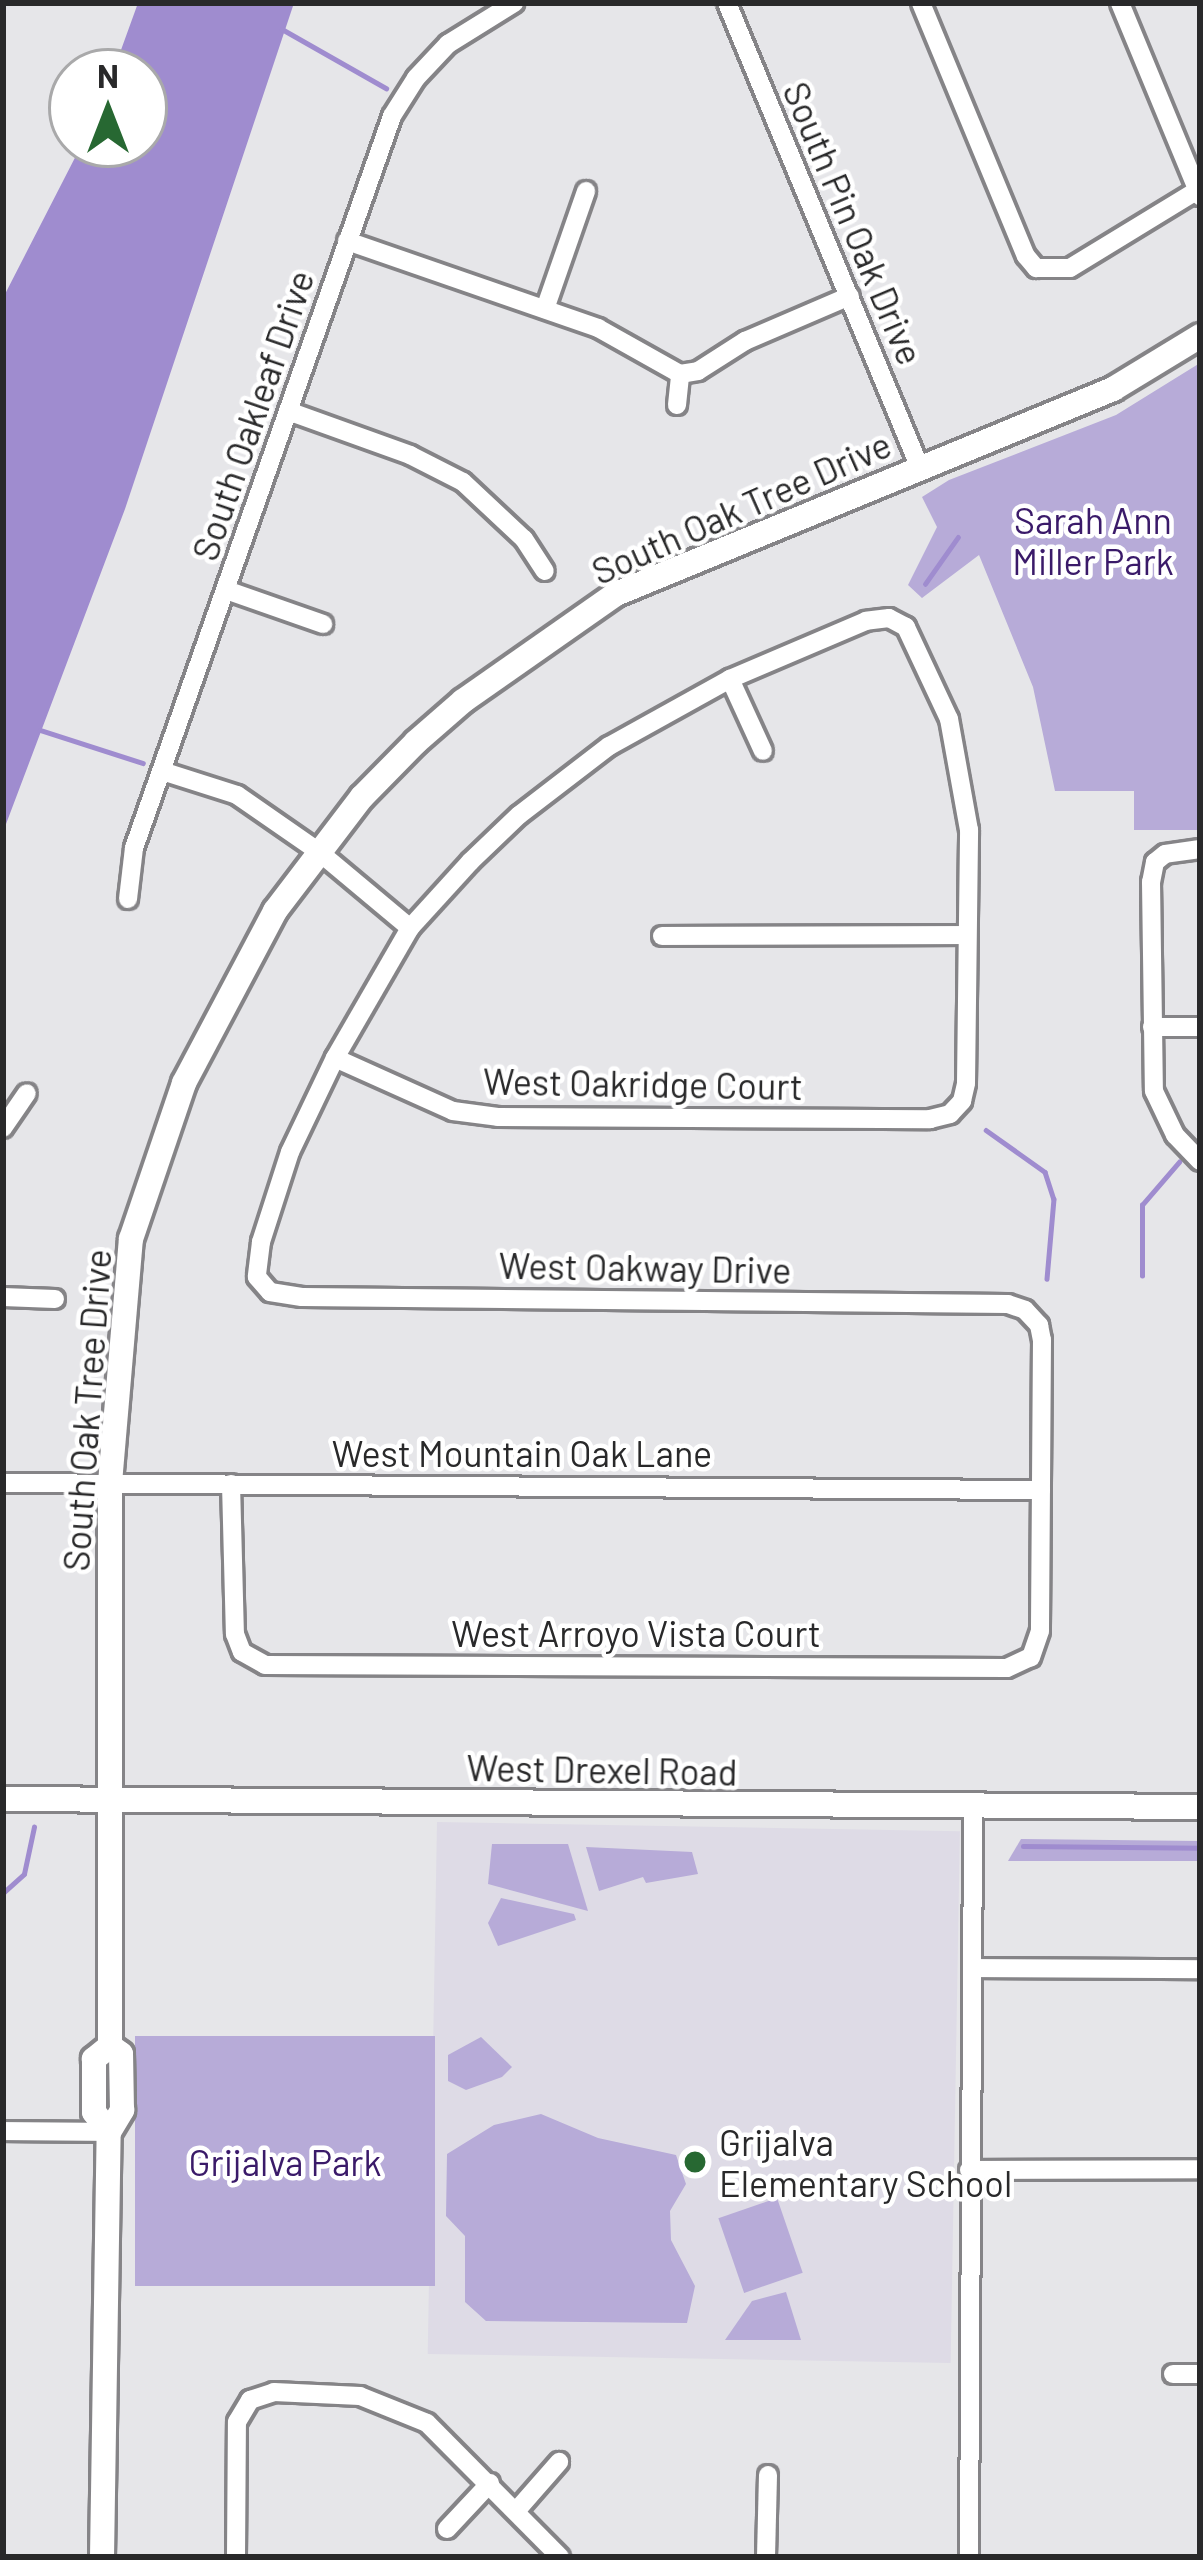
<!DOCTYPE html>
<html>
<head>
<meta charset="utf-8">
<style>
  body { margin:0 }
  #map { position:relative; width:1203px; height:2560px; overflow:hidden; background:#e6e6e9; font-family:Barlow,sans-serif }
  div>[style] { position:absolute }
  .built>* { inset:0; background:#dedbe6; transform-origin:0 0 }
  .green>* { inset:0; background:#b7abd8; transform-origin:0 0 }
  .water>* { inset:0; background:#9f8ccf }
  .stream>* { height:4.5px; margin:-2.25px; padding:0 2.25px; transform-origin:2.25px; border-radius:2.25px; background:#9f8ccf }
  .roads { filter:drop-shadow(3px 0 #858487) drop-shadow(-3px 0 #858487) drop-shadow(0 3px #858487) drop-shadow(0 -3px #858487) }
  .minor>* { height:18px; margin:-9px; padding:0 9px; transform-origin:9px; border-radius:9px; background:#fff }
  .tertiary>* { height:24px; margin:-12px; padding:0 12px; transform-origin:12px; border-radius:12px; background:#fff }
  .dots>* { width:33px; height:33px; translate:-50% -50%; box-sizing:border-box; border:6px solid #fff; border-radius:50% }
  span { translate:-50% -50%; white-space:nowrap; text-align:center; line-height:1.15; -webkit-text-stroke:9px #fff; paint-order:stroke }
  .street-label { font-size:36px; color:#29292a }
  .park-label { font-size:36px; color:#3a1a69 }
  .poi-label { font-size:36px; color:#29292a }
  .left { translate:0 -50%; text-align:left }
  .frame { position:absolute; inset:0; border:6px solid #29292a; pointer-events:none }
  .north { position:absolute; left:48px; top:48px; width:120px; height:120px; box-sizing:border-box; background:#fff; border:3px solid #a9a9aa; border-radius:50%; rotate:0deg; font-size:33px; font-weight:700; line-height:48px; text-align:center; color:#29292a }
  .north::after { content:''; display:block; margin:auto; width:42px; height:54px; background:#276832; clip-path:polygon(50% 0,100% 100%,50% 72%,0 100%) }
</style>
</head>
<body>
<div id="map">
  <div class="built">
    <div style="left:437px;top:1822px;width:523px;height:532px;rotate:1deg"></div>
  </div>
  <div class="green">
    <div style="clip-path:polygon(1200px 363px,1200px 830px,1134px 830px,1134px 791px,1055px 791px,1033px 687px,979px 555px,922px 598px,908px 585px,937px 527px,922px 497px,949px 480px,1116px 415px)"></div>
    <div style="clip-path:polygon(1021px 1839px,1200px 1841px,1200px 1861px,1008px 1861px)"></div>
    <div style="clip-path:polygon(492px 1844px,568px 1844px,588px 1911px,488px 1884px)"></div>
    <div style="clip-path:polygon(586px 1847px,692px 1852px,698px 1874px,646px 1883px,643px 1877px,599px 1891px)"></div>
    <div style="clip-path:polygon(501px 1898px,574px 1914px,576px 1920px,498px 1946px,488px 1923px)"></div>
    <div style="left:135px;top:2036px;width:300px;height:250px"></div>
    <div style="clip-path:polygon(481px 2037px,512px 2067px,502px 2077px,466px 2090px,448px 2081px,448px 2055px)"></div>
    <div style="clip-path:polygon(541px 2114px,598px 2138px,676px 2155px,686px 2184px,670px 2211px,671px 2240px,695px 2286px,687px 2323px,486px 2321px,465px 2302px,465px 2236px,446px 2216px,447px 2154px,494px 2125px)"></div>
    <div style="left:777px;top:2198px;width:79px;height:62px;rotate:71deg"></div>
    <div style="clip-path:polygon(786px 2292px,801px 2340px,725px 2340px,752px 2301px)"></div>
  </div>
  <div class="water">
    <div style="clip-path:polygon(138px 3px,294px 3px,125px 509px,3px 832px,3px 298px,82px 144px,144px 144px,144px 72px,113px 72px)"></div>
  </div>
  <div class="stream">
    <div style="left:282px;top:29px;width:120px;rotate:29.6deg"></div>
    <div style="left:925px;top:584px;width:57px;rotate:-54.9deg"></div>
    <div style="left:40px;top:730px;width:108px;rotate:17.8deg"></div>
    <div style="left:986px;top:1130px;width:72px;rotate:35.4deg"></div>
    <div style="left:1045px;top:1172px;width:28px;rotate:72deg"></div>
    <div style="left:1054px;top:1199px;width:80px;rotate:95deg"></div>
    <div style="left:1142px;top:1276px;width:71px;rotate:-90deg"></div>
    <div style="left:1142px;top:1205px;width:57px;rotate:-49.3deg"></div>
    <div style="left:1023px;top:1846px;width:177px;rotate:0.6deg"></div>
    <div style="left:3px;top:1893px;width:28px;rotate:-42deg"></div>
    <div style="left:24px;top:1874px;width:48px;rotate:-78deg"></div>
  </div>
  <div class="roads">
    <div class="minor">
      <div style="left:727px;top:3px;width:503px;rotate:67.46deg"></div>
      <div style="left:921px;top:3px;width:274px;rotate:67.5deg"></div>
      <div style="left:1026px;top:256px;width:16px;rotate:50deg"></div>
      <div style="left:1036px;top:268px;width:34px"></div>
      <div style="left:1070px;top:268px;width:150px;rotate:-31.4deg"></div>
      <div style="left:1120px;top:3px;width:209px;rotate:67.5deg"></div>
      <div style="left:347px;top:241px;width:266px;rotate:19.1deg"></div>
      <div style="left:598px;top:328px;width:94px;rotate:29.3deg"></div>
      <div style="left:680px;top:374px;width:18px;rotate:-9deg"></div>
      <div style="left:698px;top:371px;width:56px;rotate:-32.6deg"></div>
      <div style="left:745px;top:341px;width:114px;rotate:-23.2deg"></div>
      <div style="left:545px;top:309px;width:125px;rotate:-70.8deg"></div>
      <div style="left:677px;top:405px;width:31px;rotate:-84deg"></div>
      <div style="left:288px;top:411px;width:130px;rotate:19.8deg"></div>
      <div style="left:410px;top:455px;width:59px;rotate:27deg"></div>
      <div style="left:463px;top:482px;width:83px;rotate:43.1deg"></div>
      <div style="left:524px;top:539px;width:38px;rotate:57deg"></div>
      <div style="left:226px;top:590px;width:103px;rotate:19.3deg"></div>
      <div style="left:730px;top:679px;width:79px;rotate:65.4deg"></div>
      <div style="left:162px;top:771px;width:79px;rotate:17.7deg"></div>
      <div style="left:237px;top:795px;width:98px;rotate:34.7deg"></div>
      <div style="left:318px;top:851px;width:120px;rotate:39.9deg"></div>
      <div style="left:1200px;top:849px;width:35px;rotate:172deg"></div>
      <div style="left:1165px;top:854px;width:13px;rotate:141deg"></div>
      <div style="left:1155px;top:862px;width:20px;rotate:101deg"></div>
      <div style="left:1151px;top:882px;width:209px;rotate:89.2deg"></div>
      <div style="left:1154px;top:1091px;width:49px;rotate:64.5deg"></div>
      <div style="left:1175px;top:1135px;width:36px;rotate:46deg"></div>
      <div style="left:128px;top:899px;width:51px;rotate:-83.3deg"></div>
      <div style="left:134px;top:848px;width:776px;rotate:-70.58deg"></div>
      <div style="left:392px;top:116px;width:45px;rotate:-57.7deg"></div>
      <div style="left:416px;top:78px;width:47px;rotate:-46.7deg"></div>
      <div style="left:448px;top:44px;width:78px;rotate:-31.8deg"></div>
      <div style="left:662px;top:936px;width:304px;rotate:-0.2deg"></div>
      <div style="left:1152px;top:1027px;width:48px"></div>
      <div style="left:335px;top:1058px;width:129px;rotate:24.2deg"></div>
      <div style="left:453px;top:1111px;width:45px;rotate:7.6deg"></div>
      <div style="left:498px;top:1117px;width:432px;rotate:0.3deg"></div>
      <div style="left:930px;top:1119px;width:21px;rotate:-14deg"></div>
      <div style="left:950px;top:1114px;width:18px;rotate:-47deg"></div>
      <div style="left:962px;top:1101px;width:18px;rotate:-77deg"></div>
      <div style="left:966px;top:1083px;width:253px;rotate:-89.3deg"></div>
      <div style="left:969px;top:830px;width:113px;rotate:-100.2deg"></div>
      <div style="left:949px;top:719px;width:102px;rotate:-115.1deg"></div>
      <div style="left:906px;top:627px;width:19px;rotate:-152deg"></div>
      <div style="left:889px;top:618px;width:23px;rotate:173deg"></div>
      <div style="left:866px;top:621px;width:148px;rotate:156.9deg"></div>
      <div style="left:730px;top:679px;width:138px;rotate:151deg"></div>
      <div style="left:609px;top:746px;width:113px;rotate:142.5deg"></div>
      <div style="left:519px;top:815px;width:68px;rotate:136.2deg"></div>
      <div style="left:470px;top:862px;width:89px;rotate:132.3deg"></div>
      <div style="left:410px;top:928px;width:150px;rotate:120deg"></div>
      <div style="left:335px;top:1058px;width:104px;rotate:115.6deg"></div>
      <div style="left:290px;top:1152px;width:95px;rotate:107.9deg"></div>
      <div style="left:261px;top:1242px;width:35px;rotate:97deg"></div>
      <div style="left:257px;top:1277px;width:20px;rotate:49deg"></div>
      <div style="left:270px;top:1292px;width:32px;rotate:9deg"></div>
      <div style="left:302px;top:1297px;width:706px;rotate:0.57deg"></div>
      <div style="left:1008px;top:1304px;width:18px;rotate:19deg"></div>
      <div style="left:1025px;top:1310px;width:21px;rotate:47deg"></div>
      <div style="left:1039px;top:1325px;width:15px;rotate:79deg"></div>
      <div style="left:1042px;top:1340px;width:291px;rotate:90.4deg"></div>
      <div style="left:1040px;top:1631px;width:28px;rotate:109deg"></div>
      <div style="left:3px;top:1128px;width:42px;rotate:-55.6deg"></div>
      <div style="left:3px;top:1297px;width:52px;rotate:2.2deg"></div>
      <div style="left:3px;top:1483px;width:1038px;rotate:0.39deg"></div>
      <div style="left:231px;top:1484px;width:150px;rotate:88.5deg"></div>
      <div style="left:235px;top:1634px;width:19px;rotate:69deg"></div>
      <div style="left:242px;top:1652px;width:26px;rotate:29deg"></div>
      <div style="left:265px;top:1665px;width:742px;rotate:0.23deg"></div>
      <div style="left:1007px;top:1668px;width:26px;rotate:-25deg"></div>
      <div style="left:973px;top:1968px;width:227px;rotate:0.3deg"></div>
      <div style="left:3px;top:2131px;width:106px;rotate:0.5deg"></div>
      <div style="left:969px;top:2170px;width:231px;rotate:-0.2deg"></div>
      <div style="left:1173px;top:2374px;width:27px"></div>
      <div style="left:517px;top:2510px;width:64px;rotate:-48.8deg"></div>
      <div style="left:447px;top:2529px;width:63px;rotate:-46.9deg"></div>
      <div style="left:236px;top:2557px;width:135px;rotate:-89.6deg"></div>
      <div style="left:237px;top:2422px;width:26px;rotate:-59deg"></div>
      <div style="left:250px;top:2400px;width:25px;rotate:-18deg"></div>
      <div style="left:274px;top:2392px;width:86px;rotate:2.7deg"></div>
      <div style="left:360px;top:2396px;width:72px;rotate:21.9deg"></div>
      <div style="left:427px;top:2423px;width:189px;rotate:45.2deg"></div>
      <div style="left:766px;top:2557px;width:82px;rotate:-88.6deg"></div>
      <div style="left:969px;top:2557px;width:748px;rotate:-89.69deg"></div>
    </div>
    <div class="tertiary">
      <div style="left:3px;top:1799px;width:1197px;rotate:0.38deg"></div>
      <div style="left:110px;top:2046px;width:21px;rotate:141deg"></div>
      <div style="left:94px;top:2059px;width:53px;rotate:90deg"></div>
      <div style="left:94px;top:2112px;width:25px;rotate:53deg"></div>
      <div style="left:109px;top:2132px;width:26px;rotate:-59deg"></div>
      <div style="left:122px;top:2110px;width:56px;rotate:-91deg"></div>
      <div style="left:121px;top:2054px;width:14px;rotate:-144deg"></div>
      <div style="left:110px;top:2046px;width:563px;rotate:-90deg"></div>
      <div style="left:110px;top:1483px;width:245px;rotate:-85.1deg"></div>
      <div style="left:131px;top:1239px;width:165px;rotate:-71.2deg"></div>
      <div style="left:184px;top:1083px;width:195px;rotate:-62.1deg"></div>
      <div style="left:275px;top:911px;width:143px;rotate:-52.7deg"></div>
      <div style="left:362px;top:797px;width:77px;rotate:-45.5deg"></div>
      <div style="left:416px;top:742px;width:62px;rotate:-41.1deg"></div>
      <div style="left:463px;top:701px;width:187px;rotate:-35deg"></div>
      <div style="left:616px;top:594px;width:538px;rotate:-22.41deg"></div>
      <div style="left:1113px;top:389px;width:102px;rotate:-31.3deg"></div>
      <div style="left:102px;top:2557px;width:425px;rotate:-89.1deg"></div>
    </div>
  </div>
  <div class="dots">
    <div style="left:695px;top:2162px;background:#276832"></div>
  </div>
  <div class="street-label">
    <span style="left:854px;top:223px;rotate:67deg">South Pin Oak Drive</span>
    <span style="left:252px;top:415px;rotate:-71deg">South Oakleaf Drive</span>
    <span style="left:741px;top:507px;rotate:-24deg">South Oak Tree Drive</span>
    <span style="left:643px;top:1083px;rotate:1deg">West Oakridge Court</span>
    <span style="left:645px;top:1267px;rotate:1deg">West Oakway Drive</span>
    <span style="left:86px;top:1410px;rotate:-86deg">South Oak Tree Drive</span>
    <span style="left:522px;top:1453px">West Mountain Oak Lane</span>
    <span style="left:636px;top:1633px">West Arroyo Vista Court</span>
    <span style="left:602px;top:1769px;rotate:1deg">West Drexel Road</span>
  </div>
  <div class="park-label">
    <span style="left:1093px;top:540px">Sarah Ann<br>Miller Park</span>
    <span style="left:285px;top:2162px">Grijalva Park</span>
  </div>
  <div class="poi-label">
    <span class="left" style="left:719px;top:2162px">Grijalva<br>Elementary School</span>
  </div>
  <div class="frame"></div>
  <div class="north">N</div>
</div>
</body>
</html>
